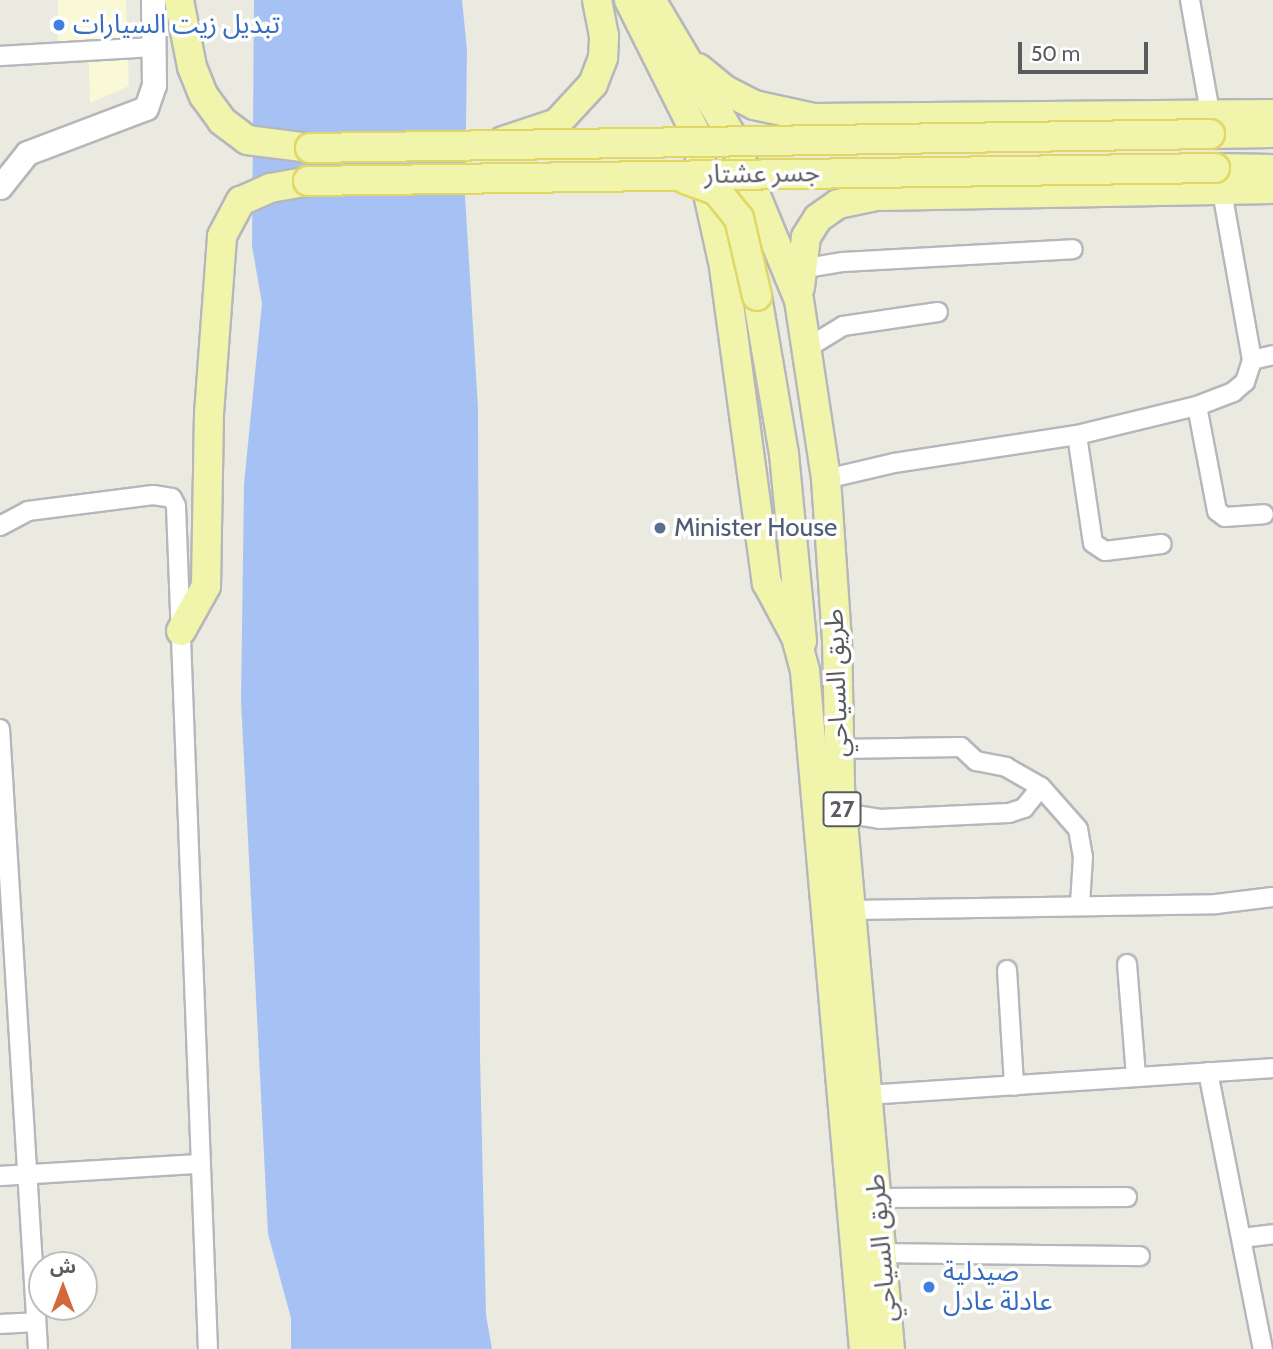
<!DOCTYPE html>
<html>
<head>
<meta charset="utf-8">
<style>
  body { margin:0 }
  #map { position:relative; width:1273px; height:1349px; overflow:hidden; background:#eaeae0; font-family:Cabin,"Noto Sans Arabic",sans-serif }
  div>[style] { position:absolute }
  .commercial>* { inset:0; background:#f9f8d7 }
  .water>* { inset:0; background:#a6c2f4 }
  .roads { filter:drop-shadow(2px 0 #b6b7bc) drop-shadow(-2px 0 #b6b7bc) drop-shadow(0 2px #b6b7bc) drop-shadow(0 -2px #b6b7bc) }
  .minor>* { height:18px; margin:-9px; padding:0 9px; transform-origin:9px; border-radius:9px; background:#fff }
  .tertiary>* { height:23px; margin:-11.5px; padding:0 11.5px; transform-origin:11.5px; border-radius:11.5px; background:#fff }
  .primary>* { height:28px; margin:-14px; padding:0 14px; transform-origin:14px; border-radius:14px; background:#f1f5ab }
  .bridges { filter:drop-shadow(2px 0 #e0d764) drop-shadow(-2px 0 #e0d764) drop-shadow(0 2px #e0d764) drop-shadow(0 -2px #e0d764) }
  .primary-bridge>* { height:28px; margin:-14px; padding:0 14px; transform-origin:14px; border-radius:14px; background:#f1f5ab }
  .dots>* { width:19px; height:19px; translate:-50% -50%; box-sizing:border-box; border:4px solid #fff; border-radius:50% }
  span { translate:-50% -50%; white-space:nowrap; text-align:center; line-height:1.15; -webkit-text-stroke:7px #fff; paint-order:stroke }
  .shield-label span { padding:2px 5px; background:#fff; border:2px solid; border-radius:5px; -webkit-text-stroke-width:0 }
  .shield-label { font-size:24px; color:#595b60; font-weight:700 }
  .shop-label { font-size:26px; color:#366cbe }
  .left { translate:0 -50%; text-align:left }
  .street-label { font-size:26px; color:#595b60 }
  .service-label { font-size:26px; color:#4e5e75 }
  .north { position:absolute; left:28px; top:1251px; width:70px; height:70px; box-sizing:border-box; background:#fff; border:2px solid #bdbdbf; border-radius:50%; rotate:0deg; font-size:19px; font-weight:700; line-height:28px; text-align:center; color:#595b60 }
  .north::after { content:''; display:block; margin:auto; width:24px; height:32px; background:#d4683d; clip-path:polygon(50% 0,100% 100%,50% 72%,0 100%) }
  .scale { position:absolute; left:1018px; top:42px; width:130px; height:32px; box-sizing:border-box; border:4px solid #595b60; border-top:0; padding-left:9px; font-size:21px; line-height:24px; white-space:nowrap; color:#595b60; -webkit-text-stroke:5px #fff; paint-order:stroke }
</style>
</head>
<body>
<div id="map">
  <div class="commercial">
    <div style="clip-path:polygon(58px 0,126px 0,129px 86px,90px 103px,88px 43px,58px 50px)"></div>
  </div>
  <div class="water">
    <div style="clip-path:polygon(254px 0,462px 0,467px 50px,465px 196px,478px 408px,480px 1057px,486px 1315px,492px 1349px,291px 1349px,291px 1318px,268px 1234px,241px 701px,244px 484px,262px 303px,252px 246px)"></div>
  </div>
  <div class="roads">
    <div class="minor">
      <div style="left:1190px;top:0;width:114px;rotate:79.9deg"></div>
      <div style="left:0;top:56px;width:153px;rotate:-3.4deg"></div>
      <div style="left:794px;top:270px;width:50px;rotate:-9.3deg"></div>
      <div style="left:843px;top:262px;width:230px;rotate:-3.2deg"></div>
      <div style="left:807px;top:348px;width:42px;rotate:-31.4deg"></div>
      <div style="left:843px;top:326px;width:96px;rotate:-8.4deg"></div>
      <div style="left:1252px;top:360px;width:22px;rotate:-13deg"></div>
      <div style="left:1197px;top:406px;width:107px;rotate:79.2deg"></div>
      <div style="left:1217px;top:511px;width:10px;rotate:37deg"></div>
      <div style="left:1225px;top:517px;width:39px;rotate:-4deg"></div>
      <div style="left:1077px;top:435px;width:109px;rotate:81.6deg"></div>
      <div style="left:1093px;top:543px;width:14px;rotate:34deg"></div>
      <div style="left:1105px;top:551px;width:57px;rotate:-7deg"></div>
      <div style="left:826px;top:479px;width:70px;rotate:-13.2deg"></div>
      <div style="left:894px;top:463px;width:185px;rotate:-8.7deg"></div>
      <div style="left:1077px;top:435px;width:123px;rotate:-13.6deg"></div>
      <div style="left:1197px;top:406px;width:39px;rotate:-21deg"></div>
      <div style="left:1233px;top:392px;width:16px;rotate:-40deg"></div>
      <div style="left:1245px;top:382px;width:23px;rotate:-72deg"></div>
      <div style="left:1252px;top:360px;width:171px;rotate:-100.1deg"></div>
      <div style="left:0;top:526px;width:32px;rotate:-28deg"></div>
      <div style="left:28px;top:511px;width:126px;rotate:-7.3deg"></div>
      <div style="left:153px;top:495px;width:19px;rotate:9deg"></div>
      <div style="left:172px;top:498px;width:9px;rotate:63deg"></div>
      <div style="left:176px;top:506px;width:844px;rotate:87.83deg"></div>
      <div style="left:0;top:729px;width:621px;rotate:86.49deg"></div>
      <div style="left:838px;top:749px;width:123px;rotate:-0.9deg"></div>
      <div style="left:961px;top:747px;width:21px;rotate:43deg"></div>
      <div style="left:976px;top:761px;width:31px;rotate:11deg"></div>
      <div style="left:1006px;top:767px;width:40px;rotate:29.7deg"></div>
      <div style="left:1041px;top:787px;width:56px;rotate:48.6deg"></div>
      <div style="left:1078px;top:829px;width:28px;rotate:80deg"></div>
      <div style="left:1083px;top:857px;width:47px;rotate:93.7deg"></div>
      <div style="left:843px;top:813px;width:36px;rotate:9deg"></div>
      <div style="left:879px;top:819px;width:130px;rotate:-2.6deg"></div>
      <div style="left:1009px;top:813px;width:16px;rotate:-18deg"></div>
      <div style="left:1024px;top:808px;width:27px;rotate:-51deg"></div>
      <div style="left:851px;top:910px;width:365px;rotate:-0.9deg"></div>
      <div style="left:1216px;top:904px;width:57px;rotate:-7deg"></div>
      <div style="left:1127px;top:964px;width:113px;rotate:85.4deg"></div>
      <div style="left:1007px;top:970px;width:116px;rotate:86.5deg"></div>
      <div style="left:1208px;top:1072px;width:282px;rotate:78.8deg"></div>
      <div style="left:868px;top:1095px;width:406px;rotate:-3.8deg"></div>
      <div style="left:0;top:1176px;width:198px;rotate:-3.5deg"></div>
      <div style="left:879px;top:1198px;width:248px;rotate:-0.2deg"></div>
      <div style="left:1242px;top:1238px;width:31px;rotate:-7deg"></div>
      <div style="left:884px;top:1253px;width:256px;rotate:0.7deg"></div>
      <div style="left:0;top:1324px;width:36px;rotate:-3deg"></div>
    </div>
    <div class="tertiary">
      <div style="left:0;top:187px;width:43px;rotate:-51.5deg"></div>
      <div style="left:27px;top:153px;width:127px;rotate:-20.7deg"></div>
      <div style="left:146px;top:108px;width:24px;rotate:-71deg"></div>
      <div style="left:154px;top:85px;width:85px;rotate:-90.7deg"></div>
    </div>
    <div class="primary">
      <div style="left:179px;top:0;width:68px;rotate:79deg"></div>
      <div style="left:192px;top:67px;width:31px;rotate:68deg"></div>
      <div style="left:204px;top:96px;width:31px;rotate:54deg"></div>
      <div style="left:222px;top:121px;width:31px;rotate:37deg"></div>
      <div style="left:247px;top:140px;width:64px;rotate:7.2deg"></div>
      <div style="left:629px;top:0;width:145px;rotate:63.4deg"></div>
      <div style="left:694px;top:130px;width:140px;rotate:77.6deg"></div>
      <div style="left:724px;top:267px;width:319px;rotate:82.3deg"></div>
      <div style="left:767px;top:583px;width:61px;rotate:61.8deg"></div>
      <div style="left:796px;top:637px;width:35px;rotate:75deg"></div>
      <div style="left:805px;top:671px;width:681px;rotate:85.03deg"></div>
      <div style="left:651px;top:0;width:157px;rotate:59.3deg"></div>
      <div style="left:731px;top:135px;width:178px;rotate:67.6deg"></div>
      <div style="left:799px;top:300px;width:181px;rotate:81.4deg"></div>
      <div style="left:826px;top:479px;width:160px;rotate:86.1deg"></div>
      <div style="left:837px;top:639px;width:149px;rotate:88.8deg"></div>
      <div style="left:840px;top:788px;width:563px;rotate:84.91deg"></div>
      <div style="left:698px;top:68px;width:35px;rotate:39deg"></div>
      <div style="left:725px;top:90px;width:33px;rotate:27deg"></div>
      <div style="left:754px;top:105px;width:61px;rotate:12.2deg"></div>
      <div style="left:814px;top:118px;width:459px;rotate:-0.5deg"></div>
      <div style="left:1210px;top:134px;width:63px;rotate:-0.9deg"></div>
      <div style="left:503px;top:141px;width:57px;rotate:-18.4deg"></div>
      <div style="left:557px;top:123px;width:53px;rotate:-47.3deg"></div>
      <div style="left:593px;top:84px;width:28px;rotate:-69deg"></div>
      <div style="left:603px;top:58px;width:22px;rotate:-87deg"></div>
      <div style="left:604px;top:36px;width:37px;rotate:-101deg"></div>
      <div style="left:1215px;top:168px;width:58px;rotate:1deg"></div>
      <div style="left:800px;top:287px;width:50px;rotate:-83.2deg"></div>
      <div style="left:806px;top:237px;width:22px;rotate:-58deg"></div>
      <div style="left:818px;top:218px;width:24px;rotate:-35deg"></div>
      <div style="left:838px;top:204px;width:40px;rotate:-12deg"></div>
      <div style="left:877px;top:196px;width:396px;rotate:-1deg"></div>
      <div style="left:757px;top:296px;width:160px;rotate:80.3deg"></div>
      <div style="left:784px;top:454px;width:188px;rotate:84.5deg"></div>
      <div style="left:181px;top:631px;width:51px;rotate:-60.9deg"></div>
      <div style="left:206px;top:586px;width:172px;rotate:-89deg"></div>
      <div style="left:209px;top:414px;width:178px;rotate:-85.8deg"></div>
      <div style="left:222px;top:236px;width:40px;rotate:-62deg"></div>
      <div style="left:241px;top:201px;width:32px;rotate:-24deg"></div>
      <div style="left:270px;top:188px;width:39px;rotate:-10deg"></div>
    </div>
  </div>
  <div class="bridges">
    <div class="primary-bridge">
      <div style="left:310px;top:148px;width:900px;rotate:-0.89deg"></div>
      <div style="left:685px;top:179px;width:33px;rotate:20deg"></div>
      <div style="left:716px;top:190px;width:36px;rotate:51deg"></div>
      <div style="left:739px;top:218px;width:80px;rotate:77deg"></div>
      <div style="left:308px;top:181px;width:907px;rotate:-0.82deg"></div>
    </div>
  </div>
  <div class="dots">
    <div style="left:59px;top:25px;background:#3f7fe0"></div>
    <div style="left:660px;top:528px;background:#5c6f8a"></div>
    <div style="left:929px;top:1287px;background:#3f7fe0"></div>
  </div>
  <div class="shield-label">
    <span style="left:842px;top:809px">27</span>
  </div>
  <div class="shop-label">
    <span class="left" style="left:73px;top:25px">تبديل زيت السيارات</span>
    <span class="left" style="left:943px;top:1287px">صيدلية<br>عادلة عادل</span>
  </div>
  <div class="street-label">
    <span style="left:762px;top:174px;rotate:-1deg">جسر عشتار</span>
    <span style="left:837px;top:683px;rotate:-92deg">طريق السياحي</span>
    <span style="left:882px;top:1248px;rotate:-95deg">طريق السياحي</span>
  </div>
  <div class="service-label">
    <span class="left" style="left:674px;top:528px">Minister House</span>
  </div>
  <div class="north">ش</div>
  <div class="scale">50 m</div>
</div>
</body>
</html>
